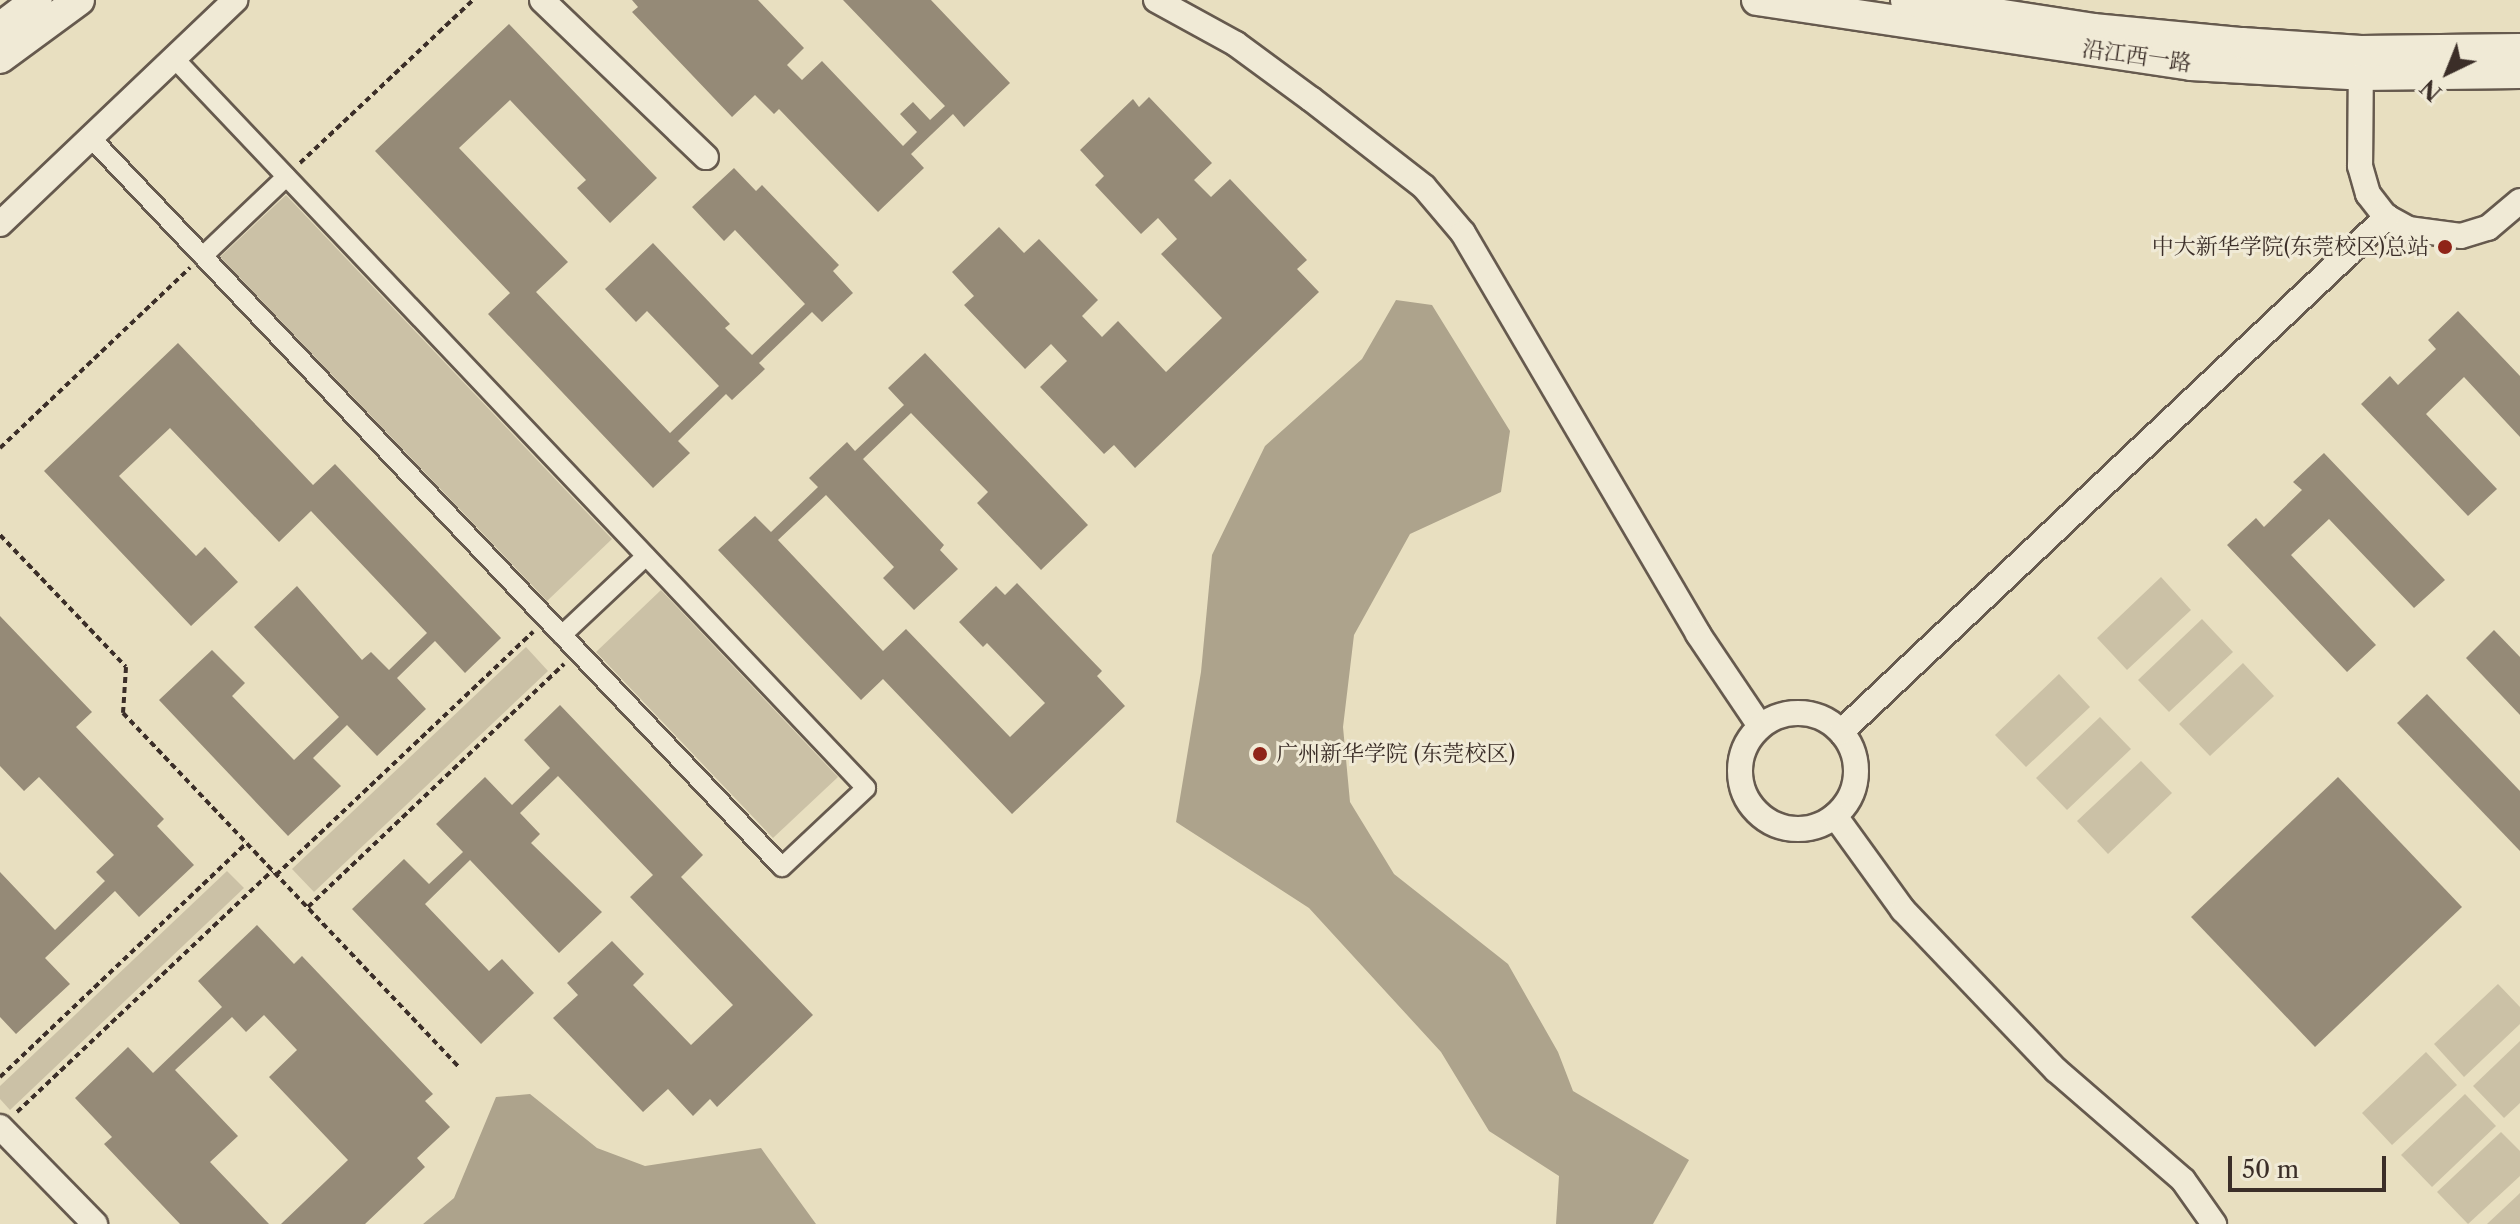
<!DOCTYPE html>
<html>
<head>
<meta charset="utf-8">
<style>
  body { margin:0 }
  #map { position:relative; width:2520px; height:1224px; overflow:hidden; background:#e8dfc0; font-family:"Libre Caslon Text","Noto Serif SC",serif }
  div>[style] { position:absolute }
  .green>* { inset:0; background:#cbc1a6 }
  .water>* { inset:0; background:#ada38c }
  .building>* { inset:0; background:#958a77 }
  .path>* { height:4px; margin-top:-2px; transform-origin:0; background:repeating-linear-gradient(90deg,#3b2e28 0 6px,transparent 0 10px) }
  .roads { filter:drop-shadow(2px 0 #665a4e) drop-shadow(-2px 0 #665a4e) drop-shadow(0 2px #665a4e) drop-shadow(0 -2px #665a4e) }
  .pedestrian>* { height:18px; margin:-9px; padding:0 9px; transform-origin:9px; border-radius:9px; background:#f0ead6 }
  .minor>* { height:24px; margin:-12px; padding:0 12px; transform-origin:12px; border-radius:12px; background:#f0ead6 }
  .minor>.ring { margin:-12px; padding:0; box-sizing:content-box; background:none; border:24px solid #f0ead6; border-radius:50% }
  .tertiary>* { height:30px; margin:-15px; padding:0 15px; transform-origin:15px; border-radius:15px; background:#f0ead6 }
  .dots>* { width:22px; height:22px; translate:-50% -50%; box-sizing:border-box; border:4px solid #f0ead6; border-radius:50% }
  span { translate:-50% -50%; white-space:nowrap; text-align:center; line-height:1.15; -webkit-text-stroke:6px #f0ead6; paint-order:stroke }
  .street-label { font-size:22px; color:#3b2e28 }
  .poi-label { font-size:22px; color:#3b2e28 }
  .right { translate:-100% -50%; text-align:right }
  .left { translate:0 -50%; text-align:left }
  .north { position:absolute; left:2408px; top:32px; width:80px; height:80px; -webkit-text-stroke:6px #f0ead6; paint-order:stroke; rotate:223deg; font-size:22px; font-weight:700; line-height:32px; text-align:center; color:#3b2e28 }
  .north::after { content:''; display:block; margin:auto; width:28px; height:36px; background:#3b2e28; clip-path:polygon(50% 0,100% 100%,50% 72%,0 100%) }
  .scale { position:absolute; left:2228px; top:1156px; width:158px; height:36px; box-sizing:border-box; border:4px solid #3b2e28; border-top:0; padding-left:10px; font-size:24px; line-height:28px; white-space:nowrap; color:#3b2e28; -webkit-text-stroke:6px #f0ead6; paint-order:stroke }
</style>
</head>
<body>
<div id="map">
  <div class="green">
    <div style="clip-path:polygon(286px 195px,612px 539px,547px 601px,220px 257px)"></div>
    <div style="clip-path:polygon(2161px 577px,2191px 610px,2127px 670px,2097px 638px)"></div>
    <div style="clip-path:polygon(661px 590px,838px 777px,773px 838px,596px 652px)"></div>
    <div style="clip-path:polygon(2202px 619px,2233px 652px,2169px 712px,2138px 680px)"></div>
    <div style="clip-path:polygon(526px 647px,548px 671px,314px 892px,292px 869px)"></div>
    <div style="clip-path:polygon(2243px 663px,2274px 696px,2210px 756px,2179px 724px)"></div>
    <div style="clip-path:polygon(2059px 674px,2090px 707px,2026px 767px,1995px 735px)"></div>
    <div style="clip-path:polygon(2100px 717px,2131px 749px,2067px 810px,2036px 778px)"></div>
    <div style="clip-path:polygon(2141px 761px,2172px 793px,2108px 854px,2077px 821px)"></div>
    <div style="clip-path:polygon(227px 871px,244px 888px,10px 1110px,0 1099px,0 1086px)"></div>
    <div style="clip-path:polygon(2498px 984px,2520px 1007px,2520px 1024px,2464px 1077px,2434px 1044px)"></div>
    <div style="clip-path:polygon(2520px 1041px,2520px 1103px,2504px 1118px,2473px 1086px)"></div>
    <div style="clip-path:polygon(2426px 1052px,2457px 1085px,2392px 1145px,2362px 1113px)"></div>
    <div style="clip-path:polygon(2465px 1094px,2496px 1126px,2432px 1187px,2401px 1155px)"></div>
    <div style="clip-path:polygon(2501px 1132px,2520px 1151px,2520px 1176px,2468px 1224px,2437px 1192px)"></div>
    <div style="clip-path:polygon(2520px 1193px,2520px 1224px,2487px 1224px)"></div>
  </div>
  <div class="water">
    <div style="clip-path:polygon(1396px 300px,1432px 305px,1510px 431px,1501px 492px,1410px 534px,1354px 635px,1343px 727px,1350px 802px,1394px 874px,1508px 964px,1558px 1052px,1573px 1091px,1689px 1160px,1653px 1224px,1556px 1224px,1559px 1176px,1489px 1131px,1441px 1052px,1309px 908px,1176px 822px,1201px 672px,1212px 555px,1265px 446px,1362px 359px)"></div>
    <div style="clip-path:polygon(530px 1094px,597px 1148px,645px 1166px,761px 1148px,816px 1224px,423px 1224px,454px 1198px,496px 1097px)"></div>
  </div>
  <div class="building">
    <div style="clip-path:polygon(632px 0,758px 0,804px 48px,787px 65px,802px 80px,822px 61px,903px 146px,917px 132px,900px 114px,913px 102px,930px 120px,945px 106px,843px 0,931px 0,1010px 83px,964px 127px,953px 114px,911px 154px,924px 168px,878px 212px,779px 109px,774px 114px,755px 95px,732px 117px,632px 12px,638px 7px)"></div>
    <div style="clip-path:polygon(509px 24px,657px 178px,610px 223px,577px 188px,586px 180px,510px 100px,459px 148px,568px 262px,536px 292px,670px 433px,719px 386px,647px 311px,636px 322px,605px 289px,653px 243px,730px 324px,725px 328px,752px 355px,805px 304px,735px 230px,724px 241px,692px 207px,734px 168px,756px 191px,762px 185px,839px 265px,833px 271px,853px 293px,822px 322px,812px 312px,759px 363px,765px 369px,732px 400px,726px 394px,678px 441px,690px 453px,653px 488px,488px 314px,510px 293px,375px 151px)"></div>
    <div style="clip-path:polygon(1149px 97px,1212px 163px,1194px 180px,1211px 197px,1230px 179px,1307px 260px,1297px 269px,1319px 292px,1135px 468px,1114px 445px,1104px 454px,1040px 387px,1067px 361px,1051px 344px,1025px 369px,964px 305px,974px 296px,952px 272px,999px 227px,1024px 253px,1039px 239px,1098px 300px,1082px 316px,1102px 337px,1118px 321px,1166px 372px,1222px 318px,1161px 254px,1177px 239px,1158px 218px,1141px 234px,1095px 185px,1104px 176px,1080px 150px,1133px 99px,1139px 107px)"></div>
    <div style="clip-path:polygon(2458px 311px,2520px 376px,2520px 437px,2464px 377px,2426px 414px,2497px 489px,2468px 516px,2361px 404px,2390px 376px,2398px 385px,2436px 349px,2428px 340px)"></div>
    <div style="clip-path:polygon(178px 343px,313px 485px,335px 464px,501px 638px,465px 673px,435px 641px,397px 678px,426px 709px,377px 756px,347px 725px,313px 758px,341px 786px,288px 836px,159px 700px,212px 650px,245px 683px,232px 696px,294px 760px,339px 717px,254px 627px,297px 586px,362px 660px,371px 652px,389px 670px,427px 633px,311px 511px,279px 542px,170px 428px,119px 476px,196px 556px,205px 547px,238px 582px,191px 626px,44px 471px)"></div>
    <div style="clip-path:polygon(925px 353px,1088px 525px,1041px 570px,977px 503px,988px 492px,911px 413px,863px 459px,944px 545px,940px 550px,958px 569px,914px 610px,883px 578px,894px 567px,826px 495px,778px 540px,883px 651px,906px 629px,1010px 737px,1045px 703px,987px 643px,983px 647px,959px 622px,996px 586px,1005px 595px,1017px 583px,1102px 671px,1097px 676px,1125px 706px,1012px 814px,883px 679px,861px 700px,718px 550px,755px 516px,771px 532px,818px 487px,809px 478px,847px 442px,855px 451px,904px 405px,888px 388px)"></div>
    <div style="clip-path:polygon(2324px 453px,2445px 580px,2414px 608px,2329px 519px,2291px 555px,2376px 645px,2347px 672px,2227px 545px,2256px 518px,2264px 527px,2302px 490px,2293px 482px)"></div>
    <div style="clip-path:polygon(0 616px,92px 712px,76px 727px,164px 819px,157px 826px,194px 865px,139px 917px,115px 891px,45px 958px,70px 984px,16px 1034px,0 1017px,0 872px,55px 930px,105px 881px,96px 872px,114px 855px,39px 777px,24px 791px,0 766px)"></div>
    <div style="clip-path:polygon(2494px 630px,2520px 657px,2520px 715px,2466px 658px)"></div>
    <div style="clip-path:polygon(2427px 694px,2520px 791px,2520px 851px,2397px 723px)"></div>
    <div style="clip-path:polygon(560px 705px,703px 855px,681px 877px,813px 1015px,717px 1107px,710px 1099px,693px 1116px,668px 1089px,643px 1112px,553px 1018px,578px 995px,567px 983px,612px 941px,644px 974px,633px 985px,691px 1045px,733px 1005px,630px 897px,653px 875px,558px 776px,520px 813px,540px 834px,531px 843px,602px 912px,559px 953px,470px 860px,425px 904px,489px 971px,502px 959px,534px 993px,481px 1044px,352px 909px,404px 859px,429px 884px,463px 852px,436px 824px,485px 777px,512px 805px,550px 768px,524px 740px)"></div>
    <div style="clip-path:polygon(2338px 777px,2462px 907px,2315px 1047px,2191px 917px)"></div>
    <div style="clip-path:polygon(257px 925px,294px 964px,302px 956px,433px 1094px,425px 1101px,450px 1127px,417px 1158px,425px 1167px,365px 1224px,281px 1224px,348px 1160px,269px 1077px,297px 1050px,264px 1015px,246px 1032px,232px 1017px,175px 1070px,238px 1136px,210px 1162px,269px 1224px,180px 1224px,104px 1144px,112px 1137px,75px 1098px,128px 1047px,153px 1073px,222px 1007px,198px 981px)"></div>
  </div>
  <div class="path">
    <div style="left:300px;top:163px;width:238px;rotate:-43.3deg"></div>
    <div style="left:0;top:448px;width:262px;rotate:-43.5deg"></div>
    <div style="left:0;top:535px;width:182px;rotate:46.3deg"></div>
    <div style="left:126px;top:667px;width:46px;rotate:93.7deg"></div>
    <div style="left:123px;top:713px;width:487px;rotate:46.5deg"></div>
    <div style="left:276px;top:875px;width:354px;rotate:-43.4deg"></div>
    <div style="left:308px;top:907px;width:353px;rotate:-43.5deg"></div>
    <div style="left:0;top:1077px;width:340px;rotate:-43.5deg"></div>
    <div style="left:17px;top:1112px;width:351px;rotate:-43.4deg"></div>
  </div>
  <div class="roads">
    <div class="pedestrian">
      <div style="left:90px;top:137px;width:1006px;rotate:46.53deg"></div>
      <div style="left:782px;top:867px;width:115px;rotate:-43.2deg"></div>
      <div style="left:866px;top:788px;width:1007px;rotate:-133.47deg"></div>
      <div style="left:203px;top:256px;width:115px;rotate:-43.6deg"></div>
      <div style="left:562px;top:635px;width:115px;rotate:-43.2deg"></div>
    </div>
    <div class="minor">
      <div style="left:542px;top:0;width:227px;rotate:43.8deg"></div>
      <div style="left:1156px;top:0;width:91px;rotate:28.8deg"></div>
      <div style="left:1236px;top:44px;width:93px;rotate:36.3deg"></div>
      <div style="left:1311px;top:99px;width:143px;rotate:37.9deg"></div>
      <div style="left:1424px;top:187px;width:60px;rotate:49.7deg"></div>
      <div style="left:1463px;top:233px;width:465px;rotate:59.6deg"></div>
      <div style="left:1698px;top:634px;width:111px;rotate:56deg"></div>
      <div style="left:2361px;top:58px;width:108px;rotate:90.5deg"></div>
      <div style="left:2360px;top:166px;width:29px;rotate:74deg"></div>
      <div style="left:2368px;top:194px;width:28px;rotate:52deg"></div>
      <div style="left:2385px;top:216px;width:26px;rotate:29deg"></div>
      <div style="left:2408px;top:229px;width:53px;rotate:7.5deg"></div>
      <div style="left:2461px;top:236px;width:28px;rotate:-17deg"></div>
      <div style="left:2488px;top:228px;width:42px;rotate:-40.2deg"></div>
      <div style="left:0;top:224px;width:325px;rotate:-43.6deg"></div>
      <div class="ring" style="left:1740px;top:713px;width:92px;height:92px"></div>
      <div style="left:1841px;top:732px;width:751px;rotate:-43.33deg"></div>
      <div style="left:1835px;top:816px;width:116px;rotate:54.1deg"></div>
      <div style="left:1903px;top:910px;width:221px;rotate:46.3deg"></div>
      <div style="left:2056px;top:1070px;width:168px;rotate:40.9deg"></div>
      <div style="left:2183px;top:1180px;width:54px;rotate:54.8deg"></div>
      <div style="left:0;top:1127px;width:136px;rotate:45.6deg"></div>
    </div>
    <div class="tertiary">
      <div style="left:1757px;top:0;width:439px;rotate:8.5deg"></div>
      <div style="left:2191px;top:65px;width:171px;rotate:3.3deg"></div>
      <div style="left:2362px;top:75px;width:158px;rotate:-0.7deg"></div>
      <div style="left:1906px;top:0;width:189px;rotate:8.8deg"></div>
      <div style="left:2093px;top:29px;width:150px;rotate:5.4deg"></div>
      <div style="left:2242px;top:43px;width:119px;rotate:3.8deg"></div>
      <div style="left:2361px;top:51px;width:159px;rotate:-0.7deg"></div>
      <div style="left:0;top:28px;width:46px;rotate:-37.1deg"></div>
      <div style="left:0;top:58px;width:98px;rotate:-36.3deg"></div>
    </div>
  </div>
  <div class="dots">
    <div style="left:2445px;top:247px;background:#8f2418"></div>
    <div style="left:1260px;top:754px;background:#8f2418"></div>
  </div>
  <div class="street-label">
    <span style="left:2137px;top:56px;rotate:8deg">沿江西一路</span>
  </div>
  <div class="poi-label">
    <span class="right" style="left:2429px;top:247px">中大新华学院(东莞校区)总站</span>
    <span class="left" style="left:1276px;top:754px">广州新华学院 (东莞校区)</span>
  </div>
  <div class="north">N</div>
  <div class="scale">50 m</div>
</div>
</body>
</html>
